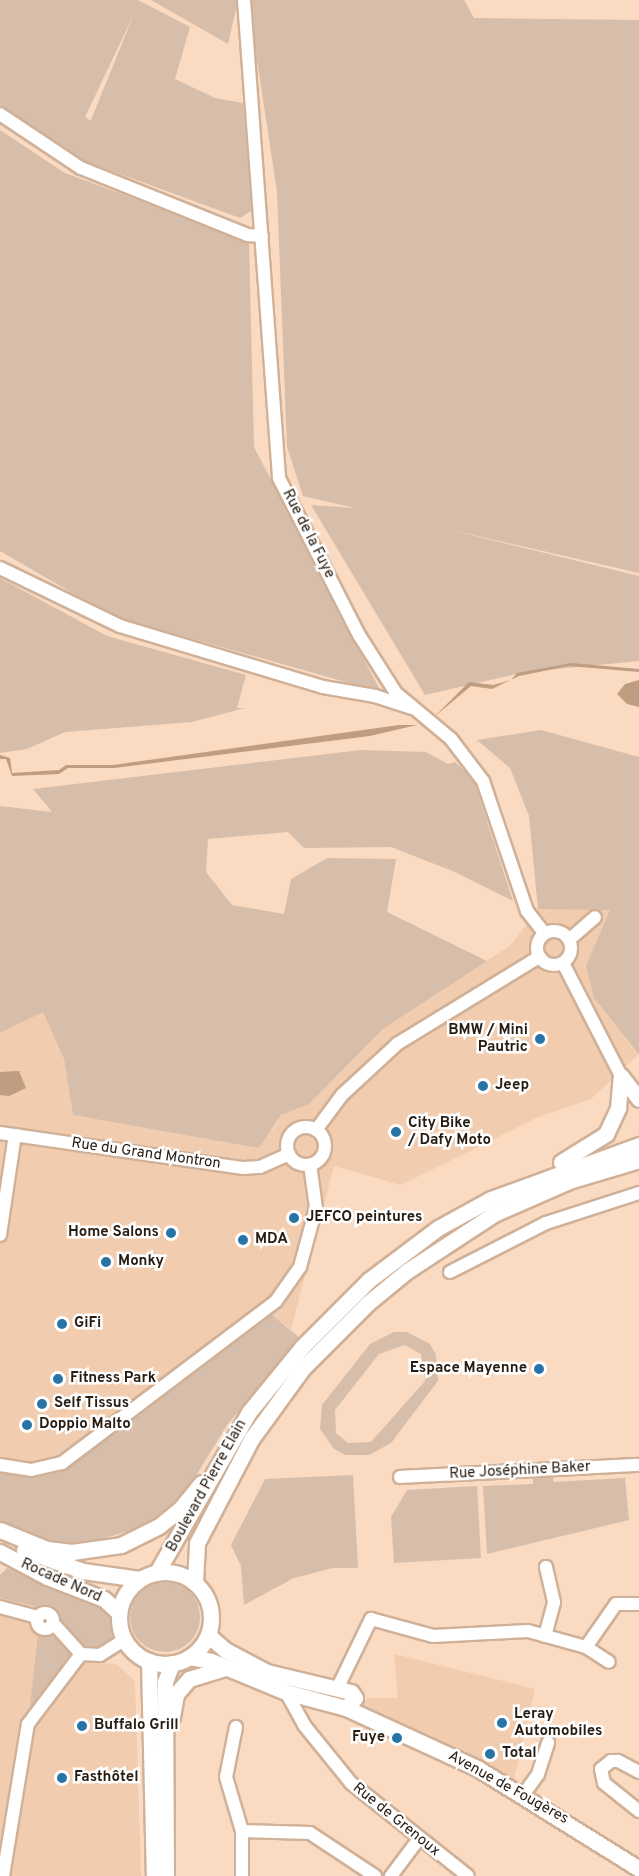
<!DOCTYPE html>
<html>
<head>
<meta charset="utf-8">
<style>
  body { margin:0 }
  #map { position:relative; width:639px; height:1876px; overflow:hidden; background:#fadac0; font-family:Overpass,sans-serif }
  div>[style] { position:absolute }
  .built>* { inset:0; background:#f2ccae }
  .green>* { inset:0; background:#d7beaa }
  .round { border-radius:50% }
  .water>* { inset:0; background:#bf9d81 }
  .roads { filter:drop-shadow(2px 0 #d0b198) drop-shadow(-2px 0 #d0b198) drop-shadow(0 2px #d0b198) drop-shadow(0 -2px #d0b198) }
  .minor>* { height:12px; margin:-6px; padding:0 6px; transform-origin:6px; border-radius:6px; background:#fff }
  .minor>.ring { margin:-6px; padding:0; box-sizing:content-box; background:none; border:12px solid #fff; border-radius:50% }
  .major>* { height:15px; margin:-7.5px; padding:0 7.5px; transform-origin:7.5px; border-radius:7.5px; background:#fff }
  .major>.ring { margin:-7.5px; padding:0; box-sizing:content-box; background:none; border:15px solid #fff; border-radius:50% }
  .dots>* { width:16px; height:16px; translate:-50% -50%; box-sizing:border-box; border:3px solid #fff; border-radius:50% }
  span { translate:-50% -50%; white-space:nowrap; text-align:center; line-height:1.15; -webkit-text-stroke:5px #fff; paint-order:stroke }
  .street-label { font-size:15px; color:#271c12 }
  .poi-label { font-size:15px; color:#271c12; font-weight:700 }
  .right { translate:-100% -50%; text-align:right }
  .left { translate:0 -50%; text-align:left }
</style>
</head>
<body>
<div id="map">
  <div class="built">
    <div style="clip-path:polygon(538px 909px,610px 909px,594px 998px,638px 1055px,591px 1099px,536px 1118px,401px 1185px,334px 1166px,291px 1329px,270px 1313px,65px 1466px,0 1468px,0 1033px,43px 1011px,64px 1059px,73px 1115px,273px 1130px,281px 1115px,309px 1104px,383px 1029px,511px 945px)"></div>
    <div style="clip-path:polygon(0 1598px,42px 1607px,29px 1715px,81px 1662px,116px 1664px,135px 1681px,141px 1876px,0 1876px)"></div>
    <div style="clip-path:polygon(394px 1654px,535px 1689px,510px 1796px,461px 1768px,348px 1718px,368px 1698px,398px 1698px)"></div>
  </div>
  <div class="green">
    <div style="clip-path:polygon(evenodd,0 0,138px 0,190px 27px,175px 79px,215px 98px,243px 103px,252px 210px,240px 218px,79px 159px,0 105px,0 0,134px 14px,91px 120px,91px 121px,85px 117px,134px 14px)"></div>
    <div style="clip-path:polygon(151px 0,238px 0,228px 44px)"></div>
    <div style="clip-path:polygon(248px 0,464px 0,474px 18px,639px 20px,639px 573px,442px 528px,639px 576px,639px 661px,525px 672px,425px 695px,311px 505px,355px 508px,303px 496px,287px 447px,277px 192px)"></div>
    <div style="clip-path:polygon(0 130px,65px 173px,249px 241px,254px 447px,381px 692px,112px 616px,0 551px)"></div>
    <div style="clip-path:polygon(0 578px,107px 636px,246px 675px,237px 708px,245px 708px,192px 722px,65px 732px,27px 749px,0 753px)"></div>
    <div style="clip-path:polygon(541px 730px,639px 757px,639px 1055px,594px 998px,586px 966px,610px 910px,538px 909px,529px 816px,510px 768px,477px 740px)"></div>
    <div style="clip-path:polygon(361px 750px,426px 752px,448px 764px,455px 762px,473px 778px,513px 901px,455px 872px,391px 847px,304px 848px,288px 832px,208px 839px,206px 872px,232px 905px,284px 914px,291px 879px,327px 858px,396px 859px,387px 912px,487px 961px,383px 1029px,309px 1104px,281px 1115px,259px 1148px,73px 1115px,64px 1059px,43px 1012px,0 1033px,0 806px,52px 812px,33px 789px)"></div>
    <div style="clip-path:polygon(270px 1313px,300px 1338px,227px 1425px,194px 1479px,174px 1503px,144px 1526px,96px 1541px,61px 1544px,33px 1536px,0 1521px,0 1468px,46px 1473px)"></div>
    <div style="clip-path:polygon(evenodd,394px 1332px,407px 1332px,430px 1344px,436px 1355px,438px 1381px,391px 1443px,369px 1455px,345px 1455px,334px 1449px,320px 1429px,322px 1405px,370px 1344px,394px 1332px,405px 1345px,421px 1354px,425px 1381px,371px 1442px,348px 1443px,336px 1433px,335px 1410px,379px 1354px,405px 1345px)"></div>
    <div style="clip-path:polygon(533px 1474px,553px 1474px,553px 1482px,625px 1478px,629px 1520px,487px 1554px,483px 1486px,533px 1484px)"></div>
    <div style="clip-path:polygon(353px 1475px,358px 1568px,333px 1568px,294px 1578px,244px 1605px,241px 1566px,231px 1545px,265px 1479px)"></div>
    <div style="clip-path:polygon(477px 1486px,481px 1558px,394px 1563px,391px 1517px,407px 1490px)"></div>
    <div style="clip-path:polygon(7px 1568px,100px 1605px,111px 1621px,112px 1643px,96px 1651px,80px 1649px,51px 1610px,0 1598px,0 1575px)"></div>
    <div class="round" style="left:130px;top:1582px;width:70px;height:70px"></div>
    <div style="clip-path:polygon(55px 1630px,63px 1645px,75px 1655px,34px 1709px,30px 1705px,38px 1634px,45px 1636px)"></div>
  </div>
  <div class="water">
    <div style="clip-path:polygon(572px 663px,639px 669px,639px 672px,569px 666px,519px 676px,492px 689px,471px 686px,434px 717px,469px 682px,493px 685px,511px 680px,517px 673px)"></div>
    <div style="clip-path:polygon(639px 680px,639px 707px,627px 704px,617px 694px,625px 684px)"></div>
    <div style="clip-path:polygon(399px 725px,417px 725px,370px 736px,114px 768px,68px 768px,59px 774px,12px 776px,6px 759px,0 759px,0 755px,10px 758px,12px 773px,59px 770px,66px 765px,113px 765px)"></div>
    <div style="clip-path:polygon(19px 1071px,26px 1088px,9px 1096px,0 1095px,0 1072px)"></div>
  </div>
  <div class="roads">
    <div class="minor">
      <div style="left:244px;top:0;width:479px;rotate:85.8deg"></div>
      <div style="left:279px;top:478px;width:176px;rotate:63deg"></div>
      <div style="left:359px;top:635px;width:69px;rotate:57.5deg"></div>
      <div style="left:396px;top:693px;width:72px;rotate:39.9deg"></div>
      <div style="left:451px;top:739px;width:53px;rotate:52.7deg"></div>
      <div style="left:483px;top:781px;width:137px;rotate:71.3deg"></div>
      <div style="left:527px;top:911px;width:28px;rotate:52deg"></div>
      <div style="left:0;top:114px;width:97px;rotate:33.7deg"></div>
      <div style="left:81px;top:168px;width:180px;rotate:21.9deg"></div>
      <div style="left:248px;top:235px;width:14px;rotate:4deg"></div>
      <div style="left:0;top:568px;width:133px;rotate:25.8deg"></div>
      <div style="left:120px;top:626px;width:212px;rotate:16.7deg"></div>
      <div style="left:323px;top:687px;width:53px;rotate:9.8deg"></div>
      <div style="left:375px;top:696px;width:38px;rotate:18deg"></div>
      <div class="ring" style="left:537px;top:931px;width:22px;height:22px"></div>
      <div style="left:570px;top:939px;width:33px;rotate:-41deg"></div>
      <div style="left:563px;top:963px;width:127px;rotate:62.8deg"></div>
      <div class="ring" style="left:287px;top:1127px;width:26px;height:26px"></div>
      <div style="left:316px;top:1130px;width:44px;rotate:-53.4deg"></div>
      <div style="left:342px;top:1095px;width:75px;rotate:-42.8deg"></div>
      <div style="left:397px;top:1044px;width:167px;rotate:-31.5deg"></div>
      <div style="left:0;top:1133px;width:246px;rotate:8.2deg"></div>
      <div style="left:244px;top:1168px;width:16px;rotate:-4deg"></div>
      <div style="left:260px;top:1167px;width:32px;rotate:-24deg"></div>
      <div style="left:0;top:1235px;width:101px;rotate:-81.5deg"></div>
      <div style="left:450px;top:1272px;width:108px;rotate:-27deg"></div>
      <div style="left:546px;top:1223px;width:98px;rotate:-17.9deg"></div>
      <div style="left:0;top:1465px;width:31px;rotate:9deg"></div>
      <div style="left:31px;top:1470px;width:32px;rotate:-13deg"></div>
      <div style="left:62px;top:1463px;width:268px;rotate:-37.1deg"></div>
      <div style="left:276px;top:1301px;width:42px;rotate:-54.8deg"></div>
      <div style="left:300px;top:1267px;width:61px;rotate:-74.8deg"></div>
      <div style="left:316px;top:1208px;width:44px;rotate:-97.8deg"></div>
      <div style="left:400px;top:1477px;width:239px;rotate:-2.9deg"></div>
      <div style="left:0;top:1607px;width:39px;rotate:15deg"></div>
      <div class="ring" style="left:37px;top:1613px;width:4px;height:4px"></div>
      <div style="left:53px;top:1623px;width:42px;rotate:47.9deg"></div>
      <div style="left:81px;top:1654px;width:19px;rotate:3deg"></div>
      <div style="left:100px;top:1655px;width:28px;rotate:-32deg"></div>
      <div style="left:545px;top:1636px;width:35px;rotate:-75deg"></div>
      <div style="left:554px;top:1602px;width:36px;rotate:-103deg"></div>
      <div style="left:586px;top:1647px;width:27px;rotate:33deg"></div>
      <div style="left:337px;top:1689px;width:78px;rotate:-64.1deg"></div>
      <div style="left:371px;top:1619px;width:64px;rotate:15.3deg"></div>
      <div style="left:433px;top:1636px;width:95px;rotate:-3deg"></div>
      <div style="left:528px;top:1631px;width:60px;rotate:15.4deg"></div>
      <div style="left:586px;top:1647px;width:52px;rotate:-55.1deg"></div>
      <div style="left:616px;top:1604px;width:23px"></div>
      <div style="left:286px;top:1692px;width:38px;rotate:61deg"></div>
      <div style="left:304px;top:1725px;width:75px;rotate:51deg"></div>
      <div style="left:351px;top:1783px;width:149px;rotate:38.5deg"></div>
      <div style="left:236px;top:1727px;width:51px;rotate:101.3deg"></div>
      <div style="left:226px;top:1777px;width:56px;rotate:73.5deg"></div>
      <div style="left:639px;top:1772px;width:24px;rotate:-152deg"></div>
      <div style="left:618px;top:1761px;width:7px;rotate:180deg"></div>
      <div style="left:611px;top:1761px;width:13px;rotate:141deg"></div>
      <div style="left:601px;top:1769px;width:14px;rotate:78deg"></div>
      <div style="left:604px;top:1783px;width:45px;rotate:38.7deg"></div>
      <div style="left:523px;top:1795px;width:26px;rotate:-54deg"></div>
      <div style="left:538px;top:1774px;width:33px;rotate:-72deg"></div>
      <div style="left:3px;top:1876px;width:154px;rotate:-80.7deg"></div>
      <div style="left:28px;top:1724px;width:88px;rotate:-52.9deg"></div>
      <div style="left:242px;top:1876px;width:45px;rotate:-90deg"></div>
      <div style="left:242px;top:1831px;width:68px;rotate:1.7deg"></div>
      <div style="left:310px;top:1833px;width:78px;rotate:33.5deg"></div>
      <div style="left:391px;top:1876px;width:45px;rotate:-53.1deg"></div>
    </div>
    <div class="major">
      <div style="left:621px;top:1076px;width:29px;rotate:52deg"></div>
      <div style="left:561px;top:1162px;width:53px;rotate:-31.9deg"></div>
      <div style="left:606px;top:1134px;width:29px;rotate:-65deg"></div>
      <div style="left:618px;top:1108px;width:32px;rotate:-85deg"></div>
      <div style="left:0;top:1530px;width:51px;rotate:22deg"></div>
      <div style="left:47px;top:1549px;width:25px;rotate:7deg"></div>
      <div style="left:72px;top:1552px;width:49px;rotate:-8.1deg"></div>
      <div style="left:121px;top:1545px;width:42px;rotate:-26.6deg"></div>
      <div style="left:159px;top:1526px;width:28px;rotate:-39deg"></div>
      <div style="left:181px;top:1508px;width:32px;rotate:-51deg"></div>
      <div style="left:24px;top:1550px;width:63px;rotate:19.6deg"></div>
      <div style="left:83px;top:1571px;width:57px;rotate:8.1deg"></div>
      <div style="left:0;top:1552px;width:53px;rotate:28deg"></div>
      <div style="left:47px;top:1577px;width:61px;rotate:21.1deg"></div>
      <div style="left:104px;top:1599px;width:21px;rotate:43deg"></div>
      <div class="ring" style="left:119px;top:1572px;width:77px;height:77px"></div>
      <div style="left:157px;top:1572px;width:185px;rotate:-60.1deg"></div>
      <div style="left:249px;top:1412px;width:84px;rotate:-50.8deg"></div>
      <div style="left:302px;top:1347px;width:95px;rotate:-45deg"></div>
      <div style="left:369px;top:1280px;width:86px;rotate:-37deg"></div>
      <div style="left:438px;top:1228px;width:60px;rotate:-28.7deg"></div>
      <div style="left:491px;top:1199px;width:158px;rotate:-20deg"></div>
      <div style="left:195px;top:1582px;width:39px;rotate:-87deg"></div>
      <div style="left:197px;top:1543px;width:119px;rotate:-62.4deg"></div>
      <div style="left:252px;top:1438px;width:87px;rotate:-53.9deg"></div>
      <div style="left:303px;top:1368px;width:92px;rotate:-45deg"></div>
      <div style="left:368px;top:1303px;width:50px;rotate:-39.4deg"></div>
      <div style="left:407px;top:1271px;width:104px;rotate:-33.2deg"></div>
      <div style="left:494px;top:1214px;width:85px;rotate:-23.6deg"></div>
      <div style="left:572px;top:1180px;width:70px;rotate:-16.6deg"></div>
      <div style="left:208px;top:1635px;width:23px;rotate:41deg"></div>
      <div style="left:225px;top:1650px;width:47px;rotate:27.6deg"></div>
      <div style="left:267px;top:1672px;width:86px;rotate:13.4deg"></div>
      <div style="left:351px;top:1692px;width:7px;rotate:56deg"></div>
      <div style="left:355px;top:1698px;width:13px;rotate:132deg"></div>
      <div style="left:189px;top:1657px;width:22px;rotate:10deg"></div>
      <div style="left:211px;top:1661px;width:81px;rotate:22.5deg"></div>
      <div style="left:286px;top:1692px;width:62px;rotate:14.9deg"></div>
      <div style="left:346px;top:1708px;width:144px;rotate:24.6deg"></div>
      <div style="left:477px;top:1768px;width:191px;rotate:31.9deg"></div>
      <div style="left:149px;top:1661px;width:215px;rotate:88.7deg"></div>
      <div style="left:172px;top:1717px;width:23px;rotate:-80deg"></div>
      <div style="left:176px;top:1694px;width:20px;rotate:-49deg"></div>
      <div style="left:189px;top:1679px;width:39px;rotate:-17deg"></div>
      <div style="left:166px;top:1876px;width:194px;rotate:-90.3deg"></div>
      <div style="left:165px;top:1682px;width:20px;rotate:-70deg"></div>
    </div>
  </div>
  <div class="dots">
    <div style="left:540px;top:1039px;background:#2974a7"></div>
    <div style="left:483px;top:1086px;background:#2974a7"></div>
    <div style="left:396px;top:1132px;background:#2974a7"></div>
    <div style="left:294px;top:1218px;background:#2974a7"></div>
    <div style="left:171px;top:1233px;background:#2974a7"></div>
    <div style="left:243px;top:1240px;background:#2974a7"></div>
    <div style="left:106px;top:1262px;background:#2974a7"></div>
    <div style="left:62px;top:1324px;background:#2974a7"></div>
    <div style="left:539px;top:1369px;background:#2974a7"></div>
    <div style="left:58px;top:1379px;background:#2974a7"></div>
    <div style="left:42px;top:1404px;background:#2974a7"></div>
    <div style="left:27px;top:1425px;background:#2974a7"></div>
    <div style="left:502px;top:1723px;background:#2974a7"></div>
    <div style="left:82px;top:1726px;background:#2974a7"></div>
    <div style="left:397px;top:1738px;background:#2974a7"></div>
    <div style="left:490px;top:1754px;background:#2974a7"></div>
    <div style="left:62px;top:1778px;background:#2974a7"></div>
  </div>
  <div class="street-label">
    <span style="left:308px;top:534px;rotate:63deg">Rue de la Fuye</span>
    <span style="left:146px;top:1154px;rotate:8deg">Rue du Grand Montron</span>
    <span style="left:520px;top:1471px;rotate:-3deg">Rue Joséphine Baker</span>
    <span style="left:207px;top:1486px;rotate:-61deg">Boulevard Pierre Elain</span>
    <span style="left:61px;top:1581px;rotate:24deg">Rocade Nord</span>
    <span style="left:508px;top:1788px;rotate:29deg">Avenue de Fougères</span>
    <span style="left:396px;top:1820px;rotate:39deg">Rue de Grenoux</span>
  </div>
  <div class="poi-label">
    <span class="right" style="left:528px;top:1039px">BMW / Mini<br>Pautric</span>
    <span class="left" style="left:495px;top:1086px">Jeep</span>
    <span class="left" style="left:408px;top:1132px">City Bike<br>/ Dafy Moto</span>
    <span class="left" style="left:306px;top:1218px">JEFCO peintures</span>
    <span class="right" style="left:159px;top:1233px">Home Salons</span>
    <span class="left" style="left:255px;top:1240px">MDA</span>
    <span class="left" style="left:118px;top:1262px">Monky</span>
    <span class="left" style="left:74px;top:1324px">GiFi</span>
    <span class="right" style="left:527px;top:1369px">Espace Mayenne</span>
    <span class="left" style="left:70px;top:1379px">Fitness Park</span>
    <span class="left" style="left:54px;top:1404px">Self Tissus</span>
    <span class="left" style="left:39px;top:1425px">Doppio Malto</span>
    <span class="left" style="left:514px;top:1723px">Leray<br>Automobiles</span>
    <span class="left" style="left:94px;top:1726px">Buffalo Grill</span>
    <span class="right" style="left:385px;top:1738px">Fuye</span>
    <span class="left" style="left:502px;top:1754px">Total</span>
    <span class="left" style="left:74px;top:1778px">Fasthôtel</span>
  </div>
</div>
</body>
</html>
